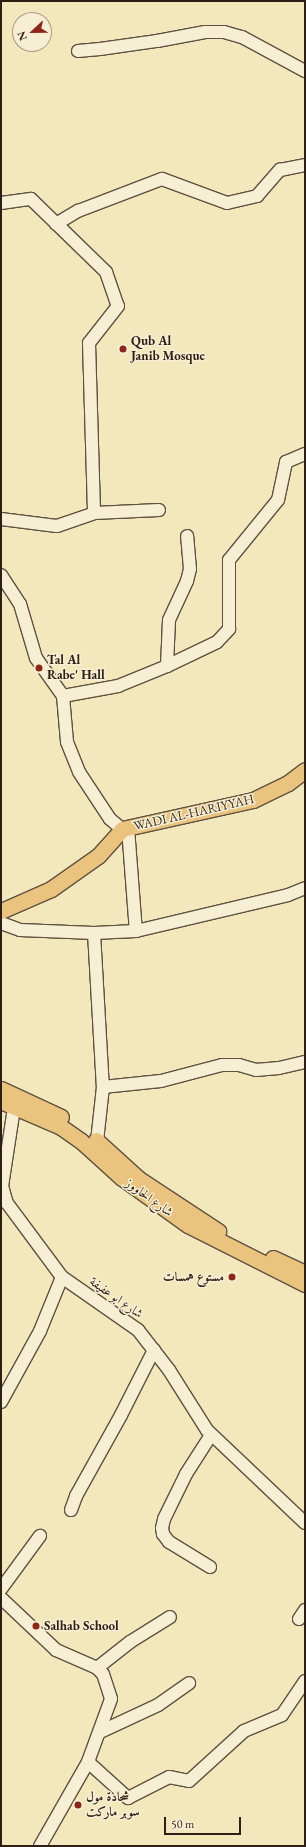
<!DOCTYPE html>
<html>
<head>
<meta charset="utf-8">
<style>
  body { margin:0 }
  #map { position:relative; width:306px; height:1847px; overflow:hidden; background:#f3e7bc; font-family:"EB Garamond",Amiri,serif }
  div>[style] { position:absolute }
  .roads { filter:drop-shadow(1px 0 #5f5140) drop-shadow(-1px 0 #5f5140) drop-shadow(0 1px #5f5140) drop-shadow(0 -1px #5f5140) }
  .minor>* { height:12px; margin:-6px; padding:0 6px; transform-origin:6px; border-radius:6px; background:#f7efd3 }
  .major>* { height:15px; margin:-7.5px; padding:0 7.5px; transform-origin:7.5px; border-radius:7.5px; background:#eac47e }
  .dots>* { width:11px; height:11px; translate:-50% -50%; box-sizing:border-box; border:2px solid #f7efd3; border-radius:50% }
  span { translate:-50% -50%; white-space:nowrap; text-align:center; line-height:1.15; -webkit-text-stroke:3px #f7efd3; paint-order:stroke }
  .poi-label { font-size:13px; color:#2e1f16; font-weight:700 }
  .left { translate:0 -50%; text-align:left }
  .right { translate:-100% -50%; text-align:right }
  .street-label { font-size:13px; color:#2e1f16 }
  .frame { position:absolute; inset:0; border:2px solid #2e1f16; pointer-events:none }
  .north { position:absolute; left:12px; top:12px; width:40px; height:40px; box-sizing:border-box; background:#f7efd3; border:1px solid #a79c87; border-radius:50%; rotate:248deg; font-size:11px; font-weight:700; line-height:16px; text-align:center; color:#2e1f16 }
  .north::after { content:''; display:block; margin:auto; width:14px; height:18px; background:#8f2418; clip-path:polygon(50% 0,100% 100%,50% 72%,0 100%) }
  .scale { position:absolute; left:164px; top:1817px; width:77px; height:18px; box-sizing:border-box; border:2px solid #2e1f16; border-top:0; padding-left:5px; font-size:12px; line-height:14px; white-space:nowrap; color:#2e1f16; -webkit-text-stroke:3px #f7efd3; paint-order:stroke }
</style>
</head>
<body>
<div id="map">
  <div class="roads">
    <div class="minor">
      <div style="left:78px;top:51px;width:22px;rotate:-5deg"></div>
      <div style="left:100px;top:49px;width:58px;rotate:-8deg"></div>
      <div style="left:157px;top:41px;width:49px;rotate:-10.6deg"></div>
      <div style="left:205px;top:32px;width:19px"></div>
      <div style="left:224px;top:32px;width:19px;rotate:16deg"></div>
      <div style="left:242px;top:37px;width:72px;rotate:28.4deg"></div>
      <div style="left:1px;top:203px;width:30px;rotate:-8deg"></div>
      <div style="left:31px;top:199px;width:105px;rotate:44.2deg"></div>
      <div style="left:106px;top:272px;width:36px;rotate:71deg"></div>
      <div style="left:118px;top:306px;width:47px;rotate:128.1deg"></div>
      <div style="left:89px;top:343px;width:170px;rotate:88.3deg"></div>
      <div style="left:56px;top:224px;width:26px;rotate:-31deg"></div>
      <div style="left:78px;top:211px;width:90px;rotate:-20.9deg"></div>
      <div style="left:162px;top:179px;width:69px;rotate:20.3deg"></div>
      <div style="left:227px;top:203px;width:31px;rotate:-13deg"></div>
      <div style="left:257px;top:196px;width:35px;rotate:-49deg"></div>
      <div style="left:280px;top:170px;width:25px;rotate:-11deg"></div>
      <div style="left:1px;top:519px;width:56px;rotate:7.1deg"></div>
      <div style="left:57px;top:526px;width:39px;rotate:-19deg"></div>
      <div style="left:94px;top:513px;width:65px;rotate:-2.6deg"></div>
      <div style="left:1px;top:575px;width:35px;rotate:57deg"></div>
      <div style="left:20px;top:604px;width:56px;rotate:73.5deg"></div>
      <div style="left:36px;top:658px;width:47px;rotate:54.6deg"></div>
      <div style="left:63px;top:696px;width:46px;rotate:85deg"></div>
      <div style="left:67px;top:742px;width:32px;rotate:68deg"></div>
      <div style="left:79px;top:772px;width:56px;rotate:56.6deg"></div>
      <div style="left:110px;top:819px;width:16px;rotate:40deg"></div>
      <div style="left:167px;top:666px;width:46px;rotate:-87.5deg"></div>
      <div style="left:169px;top:620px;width:43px;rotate:-65.2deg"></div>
      <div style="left:187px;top:581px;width:12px;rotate:-76deg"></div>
      <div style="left:190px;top:569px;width:33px;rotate:-95deg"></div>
      <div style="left:63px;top:696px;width:56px;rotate:-10.3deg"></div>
      <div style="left:118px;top:686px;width:53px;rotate:-22.2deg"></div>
      <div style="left:167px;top:666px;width:55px;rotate:-25.6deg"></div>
      <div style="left:217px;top:642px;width:18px;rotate:-47deg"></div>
      <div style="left:229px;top:629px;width:69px;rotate:-90deg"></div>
      <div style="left:229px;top:560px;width:77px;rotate:-50.8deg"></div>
      <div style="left:278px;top:500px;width:39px;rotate:-78deg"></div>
      <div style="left:286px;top:462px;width:21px;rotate:-23deg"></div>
      <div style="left:128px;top:828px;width:103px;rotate:85.6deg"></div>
      <div style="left:1px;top:923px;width:20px;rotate:20deg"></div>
      <div style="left:20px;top:930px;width:74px;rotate:2.3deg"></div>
      <div style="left:94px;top:933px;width:42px;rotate:-2.7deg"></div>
      <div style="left:136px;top:931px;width:156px;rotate:-13.3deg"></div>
      <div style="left:288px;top:895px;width:18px;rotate:-22deg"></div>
      <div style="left:94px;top:933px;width:154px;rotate:86.7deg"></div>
      <div style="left:103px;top:1087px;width:54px;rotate:96.3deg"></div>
      <div style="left:103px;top:1087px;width:58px;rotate:-5.9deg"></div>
      <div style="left:161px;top:1081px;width:63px;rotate:-14.7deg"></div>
      <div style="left:222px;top:1065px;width:17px"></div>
      <div style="left:239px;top:1065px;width:18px;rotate:16deg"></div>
      <div style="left:256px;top:1070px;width:23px;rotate:-5deg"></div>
      <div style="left:279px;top:1068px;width:27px;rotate:-13deg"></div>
      <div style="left:14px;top:1108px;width:79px;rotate:98.7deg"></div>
      <div style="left:2px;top:1186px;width:18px;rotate:74deg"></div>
      <div style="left:7px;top:1203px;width:92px;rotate:53.4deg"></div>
      <div style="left:62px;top:1277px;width:93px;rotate:34.9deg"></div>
      <div style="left:138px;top:1330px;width:51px;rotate:52.2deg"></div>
      <div style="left:169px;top:1370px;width:71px;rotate:57.7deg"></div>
      <div style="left:207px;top:1430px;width:135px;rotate:43.5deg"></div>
      <div style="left:1px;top:1402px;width:81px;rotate:-61.2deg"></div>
      <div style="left:40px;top:1331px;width:58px;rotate:-67.8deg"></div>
      <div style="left:71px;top:1510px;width:15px;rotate:-70deg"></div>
      <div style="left:76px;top:1496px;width:93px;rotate:-60.9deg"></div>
      <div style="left:121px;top:1415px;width:73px;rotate:-63.1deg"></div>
      <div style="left:210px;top:1567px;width:48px;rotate:-148.6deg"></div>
      <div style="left:169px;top:1542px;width:10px;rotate:-127deg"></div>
      <div style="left:163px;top:1534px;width:6px;rotate:-99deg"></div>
      <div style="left:162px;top:1528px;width:9px;rotate:-77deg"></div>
      <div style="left:164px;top:1519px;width:50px;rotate:-63.9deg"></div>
      <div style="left:186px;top:1474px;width:46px;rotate:-57.3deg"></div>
      <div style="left:1px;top:1589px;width:66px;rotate:-53.7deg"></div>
      <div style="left:1px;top:1598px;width:76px;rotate:43.4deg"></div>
      <div style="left:56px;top:1650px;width:45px;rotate:23.7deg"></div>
      <div style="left:97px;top:1668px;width:8px;rotate:45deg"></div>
      <div style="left:103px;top:1674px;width:26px;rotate:72deg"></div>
      <div style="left:111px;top:1699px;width:67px;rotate:110.1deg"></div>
      <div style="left:88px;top:1762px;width:97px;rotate:119.7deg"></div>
      <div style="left:299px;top:1619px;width:11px;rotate:-56deg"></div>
      <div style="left:97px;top:1668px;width:42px;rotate:-38.2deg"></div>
      <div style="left:130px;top:1642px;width:47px;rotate:-32deg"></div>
      <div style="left:100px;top:1732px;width:64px;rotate:-25deg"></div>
      <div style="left:158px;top:1705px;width:38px;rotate:-35deg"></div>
      <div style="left:88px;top:1762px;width:54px;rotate:42deg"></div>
      <div style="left:128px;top:1798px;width:46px;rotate:-27.1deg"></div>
      <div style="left:169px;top:1777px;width:20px;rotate:11deg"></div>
      <div style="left:189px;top:1781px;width:74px;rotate:-42.3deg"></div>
      <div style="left:244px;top:1731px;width:41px;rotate:-22.8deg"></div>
      <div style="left:282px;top:1715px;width:41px;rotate:-55.9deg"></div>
    </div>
    <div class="major">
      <div style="left:1px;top:911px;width:55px;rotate:-23.7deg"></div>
      <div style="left:51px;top:889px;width:57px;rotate:-35.1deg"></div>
      <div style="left:98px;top:856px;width:36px;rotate:-48deg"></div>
      <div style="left:122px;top:829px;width:134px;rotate:-12.5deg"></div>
      <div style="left:253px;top:800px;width:39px;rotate:-26deg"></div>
      <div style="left:288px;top:783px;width:21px;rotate:-37deg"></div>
      <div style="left:1px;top:1089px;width:66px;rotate:25deg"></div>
      <div style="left:1px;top:1101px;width:65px;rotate:23.4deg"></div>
      <div style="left:61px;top:1127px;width:24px;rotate:35deg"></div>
      <div style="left:81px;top:1141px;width:55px;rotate:42.1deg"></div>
      <div style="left:122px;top:1178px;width:81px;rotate:35.5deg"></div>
      <div style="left:188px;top:1225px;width:131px;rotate:26.8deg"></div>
      <div style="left:96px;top:1140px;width:58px;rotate:42.2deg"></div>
      <div style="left:139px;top:1179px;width:95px;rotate:33.4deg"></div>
      <div style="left:273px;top:1258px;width:35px;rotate:25deg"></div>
    </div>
  </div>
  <div class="dots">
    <div style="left:123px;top:349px;background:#8f2418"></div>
    <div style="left:39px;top:668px;background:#8f2418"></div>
    <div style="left:232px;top:1277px;background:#8f2418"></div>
    <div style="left:36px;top:1626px;background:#8f2418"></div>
    <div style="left:78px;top:1805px;background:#8f2418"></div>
  </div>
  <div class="poi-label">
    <span class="left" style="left:131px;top:349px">Qub Al<br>Janib Mosque</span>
    <span class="left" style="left:47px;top:668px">Tal Al<br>Rabe' Hall</span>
    <span class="right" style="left:224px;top:1277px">مستوع همسات</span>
    <span class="left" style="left:44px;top:1626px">Salhab School</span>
    <span class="left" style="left:86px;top:1805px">شحادة مول<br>سوبر ماركت</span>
  </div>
  <div class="street-label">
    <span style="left:194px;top:813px;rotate:-13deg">WADI AL-HARIYYAH</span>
    <span style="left:149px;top:1198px;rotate:36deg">شارع الحاووز</span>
    <span style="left:116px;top:1298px;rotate:35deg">شارع ابو عفيفة</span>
  </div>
  <div class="frame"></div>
  <div class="north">N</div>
  <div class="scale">50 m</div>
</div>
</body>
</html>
